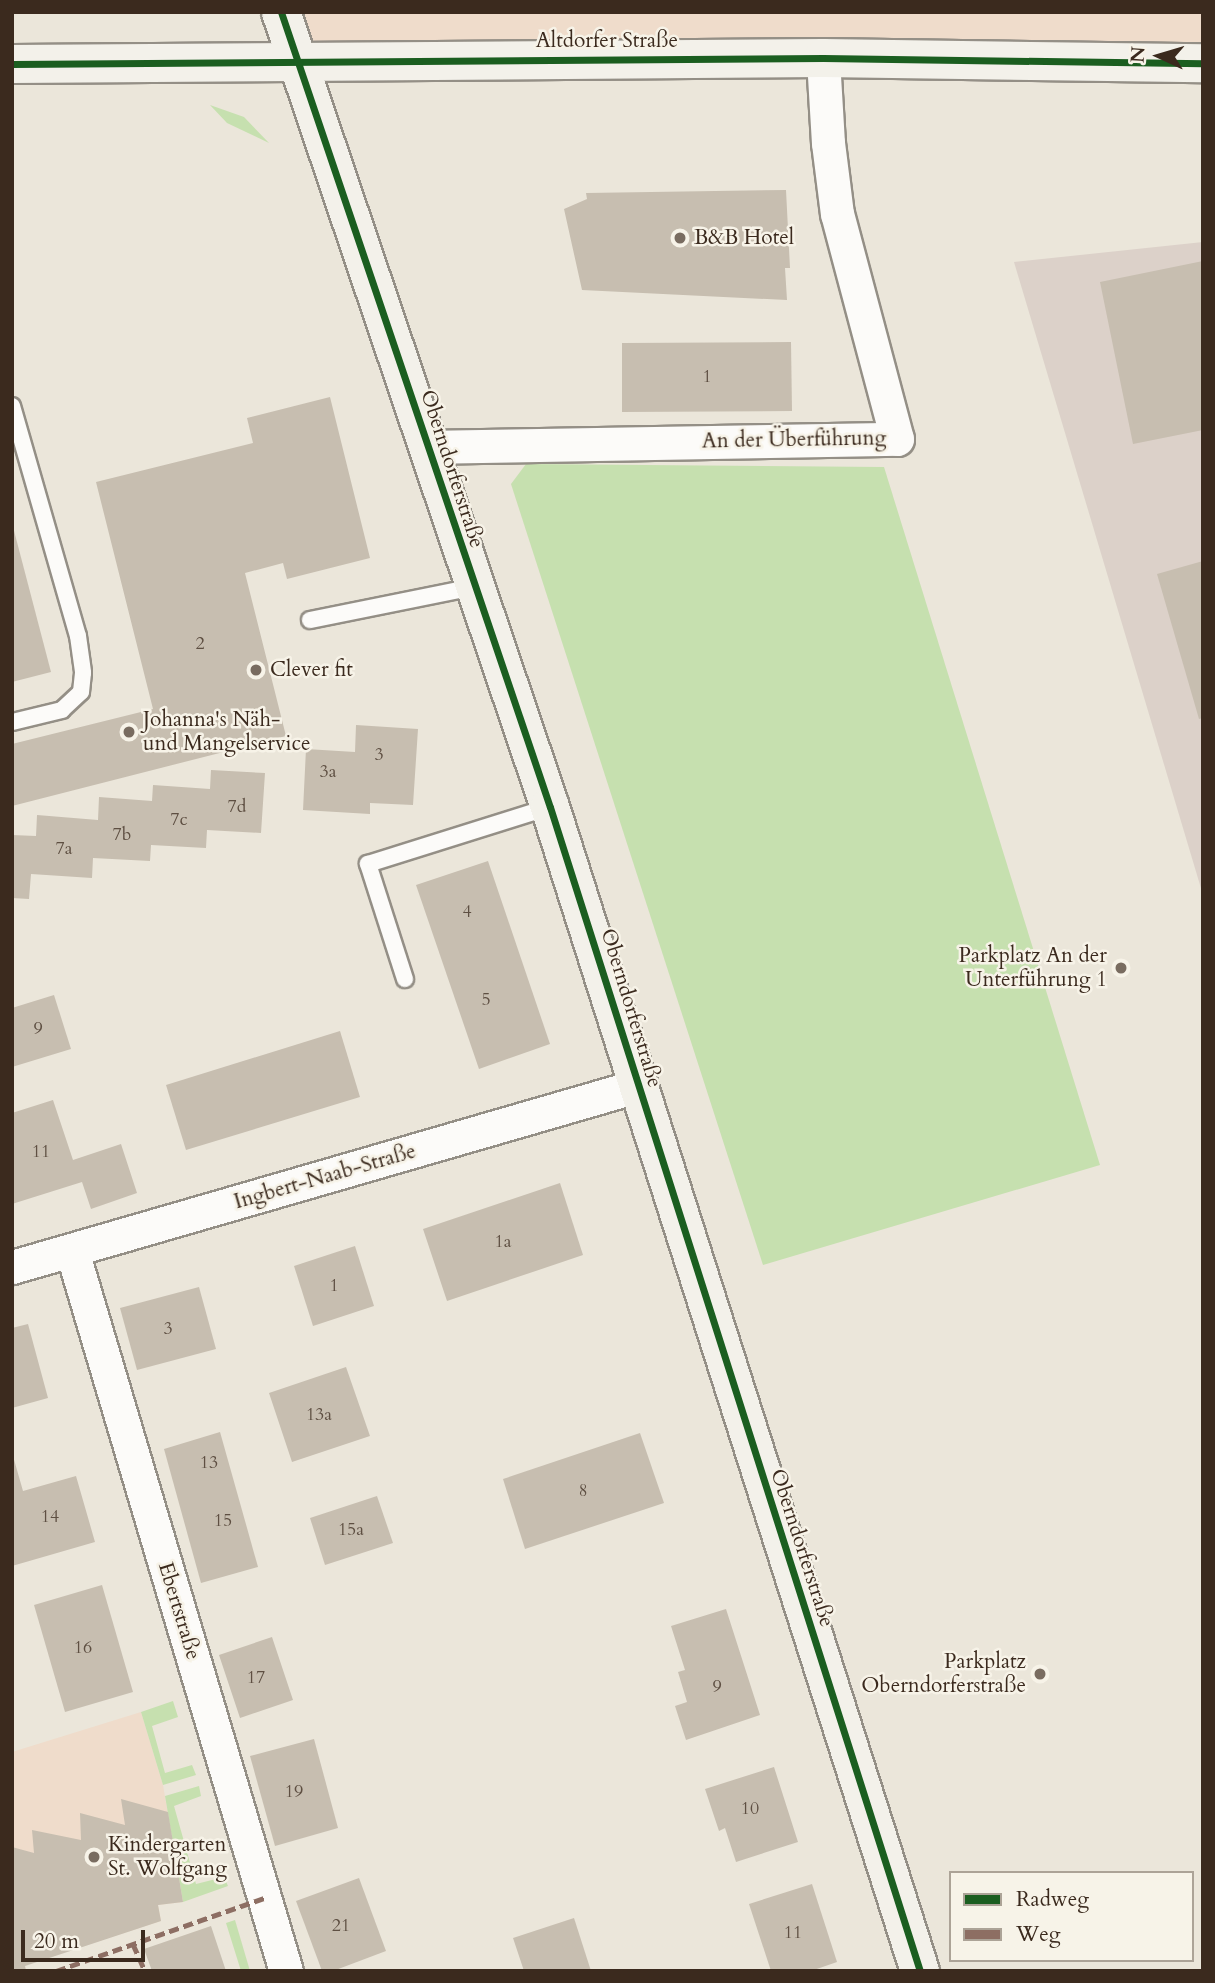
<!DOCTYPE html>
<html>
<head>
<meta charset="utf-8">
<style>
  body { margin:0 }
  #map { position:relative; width:1215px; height:1983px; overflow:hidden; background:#ebe6da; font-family:Cardo,serif }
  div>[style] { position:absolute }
  .built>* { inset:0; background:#efdccb }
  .industrial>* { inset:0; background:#dcd1c9 }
  .green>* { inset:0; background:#c6e0af }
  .building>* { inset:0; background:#c7beb0 }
  .roads { filter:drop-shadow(2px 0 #948f86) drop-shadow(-2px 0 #948f86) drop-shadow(0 2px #948f86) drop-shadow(0 -2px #948f86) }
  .service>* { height:16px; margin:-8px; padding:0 8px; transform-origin:8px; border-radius:8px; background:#fcfbf9 }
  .minor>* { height:33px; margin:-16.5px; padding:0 16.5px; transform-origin:16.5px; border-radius:16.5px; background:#fcfbf9 }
  .secondary>* { height:38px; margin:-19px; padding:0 19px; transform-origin:19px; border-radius:19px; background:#f3f1ea }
  .quiet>* { height:5px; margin-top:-2.5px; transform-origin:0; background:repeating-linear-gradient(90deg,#8d6e63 0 10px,transparent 0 15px) }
  .cycleway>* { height:7px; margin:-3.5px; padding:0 3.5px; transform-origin:3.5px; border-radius:3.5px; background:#1b5e20 }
  .dots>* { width:19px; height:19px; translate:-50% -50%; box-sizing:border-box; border:4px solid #f7f3e8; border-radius:50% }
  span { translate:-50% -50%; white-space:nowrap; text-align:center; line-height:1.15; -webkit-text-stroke:5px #f7f3e8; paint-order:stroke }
  .number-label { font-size:18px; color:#5e4f42 }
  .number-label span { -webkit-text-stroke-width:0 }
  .street-label { font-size:21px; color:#3b2a1e }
  .poi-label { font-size:21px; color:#3b2a1e }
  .left { translate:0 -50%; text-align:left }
  .right { translate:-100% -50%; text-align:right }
  .frame { position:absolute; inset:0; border:14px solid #3b2a1e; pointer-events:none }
  .legend { position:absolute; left:949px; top:1871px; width:245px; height:91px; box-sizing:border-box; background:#f7f3e8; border:2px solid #aca397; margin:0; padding:9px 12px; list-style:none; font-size:21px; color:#3b2a1e }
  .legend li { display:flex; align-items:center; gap:14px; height:35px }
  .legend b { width:35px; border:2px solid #aca397 }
  .north { position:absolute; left:1124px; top:21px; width:70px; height:70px; -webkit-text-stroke:5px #f7f3e8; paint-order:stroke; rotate:274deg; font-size:19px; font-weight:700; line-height:28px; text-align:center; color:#3b2a1e }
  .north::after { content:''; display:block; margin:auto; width:24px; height:32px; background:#3b2a1e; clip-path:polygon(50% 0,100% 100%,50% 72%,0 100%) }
  .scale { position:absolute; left:21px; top:1930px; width:124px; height:32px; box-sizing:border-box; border:4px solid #3b2a1e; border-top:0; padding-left:9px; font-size:21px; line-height:24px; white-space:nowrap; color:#3b2a1e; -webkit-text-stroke:5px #f7f3e8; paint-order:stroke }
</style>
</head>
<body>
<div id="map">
  <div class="built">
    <div style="clip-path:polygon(294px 12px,1203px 12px,1203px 63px,305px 62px)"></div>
    <div style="clip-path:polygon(141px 1712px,163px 1785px,183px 1902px,158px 1905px,161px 1921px,25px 1965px,26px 1971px,12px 1971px,12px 1752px)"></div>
  </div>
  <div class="industrial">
    <div style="clip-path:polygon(1203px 242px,1203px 895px,1014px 262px)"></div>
  </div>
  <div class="green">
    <div style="clip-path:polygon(210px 105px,244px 117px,269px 143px,227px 123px)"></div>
    <div style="clip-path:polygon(526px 464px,884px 467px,1100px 1165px,763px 1265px,511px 484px)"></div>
    <div style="clip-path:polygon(173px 1701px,178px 1717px,152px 1726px,165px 1773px,192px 1765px,196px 1775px,163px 1785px,141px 1712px)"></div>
    <div style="clip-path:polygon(199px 1786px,201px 1796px,174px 1806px,196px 1884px,224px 1877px,228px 1886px,183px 1902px,165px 1796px)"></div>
    <div style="clip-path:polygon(235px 1920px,250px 1971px,241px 1971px,226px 1923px)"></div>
  </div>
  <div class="building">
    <div style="clip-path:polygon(786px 190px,790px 268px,785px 268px,787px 300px,582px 290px,564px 209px,587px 199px,586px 193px)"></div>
    <div style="clip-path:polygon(1203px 261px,1203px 430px,1133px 444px,1100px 282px)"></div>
    <div style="clip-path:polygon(791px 342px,792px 411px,622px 412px,622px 343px)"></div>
    <div style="clip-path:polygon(330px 397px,370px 558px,287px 579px,283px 563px,245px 573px,286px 736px,12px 806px,12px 744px,153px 709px,96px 482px,253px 443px,247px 418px)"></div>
    <div style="clip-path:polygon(12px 523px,51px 672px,12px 682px)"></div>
    <div style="clip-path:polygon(1203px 561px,1203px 718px,1199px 719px,1157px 574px)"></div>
    <div style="clip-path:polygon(356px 725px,418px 729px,413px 805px,370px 803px,370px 814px,303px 810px,306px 749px,355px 752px)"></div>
    <div style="clip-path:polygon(211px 770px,265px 773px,261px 833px,207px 830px,206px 848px,151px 845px,150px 861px,93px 858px,92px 878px,31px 874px,29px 899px,12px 898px,12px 835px,36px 836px,37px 815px,98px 820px,99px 797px,152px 801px,153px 785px,210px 789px)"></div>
    <div style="clip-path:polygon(488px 861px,550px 1044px,479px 1069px,416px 885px)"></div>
    <div style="clip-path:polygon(54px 995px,71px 1049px,12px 1067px,12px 1008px)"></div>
    <div style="clip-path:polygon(340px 1031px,360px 1097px,186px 1150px,166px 1085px)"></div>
    <div style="clip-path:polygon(53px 1100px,73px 1160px,121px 1144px,137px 1193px,91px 1209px,82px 1182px,12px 1204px,12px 1113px)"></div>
    <div style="clip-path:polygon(560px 1183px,583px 1255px,447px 1301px,423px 1229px)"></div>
    <div style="clip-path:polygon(355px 1246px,374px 1306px,313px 1326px,294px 1266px)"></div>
    <div style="clip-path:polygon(199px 1287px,216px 1349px,137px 1370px,120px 1308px)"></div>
    <div style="clip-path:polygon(28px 1324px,48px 1398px,12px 1408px,12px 1328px)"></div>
    <div style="clip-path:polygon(346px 1367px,370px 1436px,292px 1462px,269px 1393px)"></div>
    <div style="clip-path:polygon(220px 1432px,258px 1567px,201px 1583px,164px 1449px)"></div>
    <div style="clip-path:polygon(640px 1433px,664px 1503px,525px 1549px,503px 1479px)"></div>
    <div style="clip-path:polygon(13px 1456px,23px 1491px,76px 1476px,95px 1542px,12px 1566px)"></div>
    <div style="clip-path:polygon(377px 1496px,393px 1543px,325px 1565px,310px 1518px)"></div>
    <div style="clip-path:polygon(102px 1585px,133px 1692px,65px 1712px,34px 1605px)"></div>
    <div style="clip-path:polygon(726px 1609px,760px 1715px,686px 1740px,675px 1706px,687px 1702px,678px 1672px,685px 1670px,671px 1626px)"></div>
    <div style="clip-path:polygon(272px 1637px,293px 1700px,240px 1718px,219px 1655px)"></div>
    <div style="clip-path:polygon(314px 1739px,338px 1828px,275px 1846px,250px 1756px)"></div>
    <div style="clip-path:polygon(774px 1767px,798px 1842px,736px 1862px,725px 1828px,719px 1831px,705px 1789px)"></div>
    <div style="clip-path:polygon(121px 1799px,168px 1812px,183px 1902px,158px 1905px,161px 1921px,25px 1966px,26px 1971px,12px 1971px,12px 1847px,34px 1853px,32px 1830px,81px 1840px,80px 1813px,125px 1825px)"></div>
    <div style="clip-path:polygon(359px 1878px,386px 1951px,333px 1971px,322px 1971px,296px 1901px)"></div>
    <div style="clip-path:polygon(812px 1884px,837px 1962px,811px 1971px,771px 1971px,749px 1904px)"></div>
    <div style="clip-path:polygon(574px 1918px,591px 1971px,524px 1971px,513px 1938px)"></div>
    <div style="clip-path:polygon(211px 1926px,226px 1971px,152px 1971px,144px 1949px)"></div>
  </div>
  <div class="roads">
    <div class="service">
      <div style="left:12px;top:406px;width:239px;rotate:74deg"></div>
      <div style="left:78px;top:636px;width:37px;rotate:82deg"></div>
      <div style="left:83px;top:673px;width:19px;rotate:96deg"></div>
      <div style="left:81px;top:692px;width:26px;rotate:137deg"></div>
      <div style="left:62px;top:710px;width:51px;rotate:166.5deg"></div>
      <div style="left:310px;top:620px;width:166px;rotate:-11.4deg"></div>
      <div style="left:405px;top:979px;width:121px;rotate:-107.8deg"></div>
      <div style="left:368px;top:864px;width:191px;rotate:-17.4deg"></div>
    </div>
    <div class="minor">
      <div style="left:426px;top:447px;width:471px;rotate:-1deg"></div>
      <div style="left:897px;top:439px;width:233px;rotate:-104.9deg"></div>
      <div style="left:837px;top:214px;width:72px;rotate:-97.2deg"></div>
      <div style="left:828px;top:143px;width:85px;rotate:-93.4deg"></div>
      <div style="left:72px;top:1251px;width:751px;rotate:73.45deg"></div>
      <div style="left:12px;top:1267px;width:651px;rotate:-16.15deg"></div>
    </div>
    <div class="secondary">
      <div style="left:281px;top:12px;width:839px;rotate:71.31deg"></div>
      <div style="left:550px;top:807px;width:1221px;rotate:72.37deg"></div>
      <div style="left:12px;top:64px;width:811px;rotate:-0.42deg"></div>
      <div style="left:823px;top:58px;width:380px;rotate:0.8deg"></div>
    </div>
  </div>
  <div class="quiet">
    <div style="left:133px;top:1944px;width:30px;rotate:66deg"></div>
    <div style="left:56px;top:1971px;width:221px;rotate:-19.3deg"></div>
  </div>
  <div class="cycleway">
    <div style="left:281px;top:12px;width:839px;rotate:71.31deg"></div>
    <div style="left:550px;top:807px;width:1221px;rotate:72.37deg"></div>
    <div style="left:12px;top:64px;width:811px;rotate:-0.42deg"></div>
    <div style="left:823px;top:58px;width:380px;rotate:0.8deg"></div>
  </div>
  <div class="dots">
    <div style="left:680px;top:238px;background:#796c60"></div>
    <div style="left:256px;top:670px;background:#796c60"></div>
    <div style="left:129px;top:732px;background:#796c60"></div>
    <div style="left:1121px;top:968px;background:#796c60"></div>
    <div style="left:1040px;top:1674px;background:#796c60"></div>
    <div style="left:94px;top:1857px;background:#796c60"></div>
  </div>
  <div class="number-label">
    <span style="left:707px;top:377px">1</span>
    <span style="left:200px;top:644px">2</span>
    <span style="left:379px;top:755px">3</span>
    <span style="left:328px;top:772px">3a</span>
    <span style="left:237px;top:807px">7d</span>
    <span style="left:179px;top:820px">7c</span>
    <span style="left:122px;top:835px">7b</span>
    <span style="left:64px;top:849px">7a</span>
    <span style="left:467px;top:912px">4</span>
    <span style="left:486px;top:1000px">5</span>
    <span style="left:38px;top:1029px">9</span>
    <span style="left:41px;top:1152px">11</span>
    <span style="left:503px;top:1242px">1a</span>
    <span style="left:334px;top:1286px">1</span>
    <span style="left:168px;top:1329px">3</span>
    <span style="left:319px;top:1415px">13a</span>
    <span style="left:209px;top:1463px">13</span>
    <span style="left:583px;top:1491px">8</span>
    <span style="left:50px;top:1517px">14</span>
    <span style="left:223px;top:1521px">15</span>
    <span style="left:351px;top:1530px">15a</span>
    <span style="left:83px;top:1648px">16</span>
    <span style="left:256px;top:1678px">17</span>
    <span style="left:717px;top:1687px">9</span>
    <span style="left:294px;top:1792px">19</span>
    <span style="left:750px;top:1809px">10</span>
    <span style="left:341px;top:1926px">21</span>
    <span style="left:793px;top:1933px">11</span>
  </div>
  <div class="street-label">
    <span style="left:607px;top:41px">Altdorfer Straße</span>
    <span style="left:794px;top:440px;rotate:-1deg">An der Überführung</span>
    <span style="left:452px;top:469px;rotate:72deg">Oberndorferstraße</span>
    <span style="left:631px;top:1008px;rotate:73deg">Oberndorferstraße</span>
    <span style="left:325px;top:1177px;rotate:-16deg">Ingbert-Naab-Straße</span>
    <span style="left:802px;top:1548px;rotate:72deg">Oberndorferstraße</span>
    <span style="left:179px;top:1611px;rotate:73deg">Ebertstraße</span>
  </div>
  <div class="poi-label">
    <span class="left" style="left:694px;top:238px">B&amp;B Hotel</span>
    <span class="left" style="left:270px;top:670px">Clever fit</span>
    <span class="left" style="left:143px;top:732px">Johanna's Näh-<br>und Mangelservice</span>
    <span class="right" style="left:1107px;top:968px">Parkplatz An der<br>Unterführung 1</span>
    <span class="right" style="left:1026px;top:1674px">Parkplatz<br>Oberndorferstraße</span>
    <span class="left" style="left:108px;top:1857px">Kindergarten<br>St. Wolfgang</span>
  </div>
  <div class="frame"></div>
  <ul class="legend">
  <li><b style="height:9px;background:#1b5e20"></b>Radweg</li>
  <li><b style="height:9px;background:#8d6e63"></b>Weg</li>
  </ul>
  <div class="north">N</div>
  <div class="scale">20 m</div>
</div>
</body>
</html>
